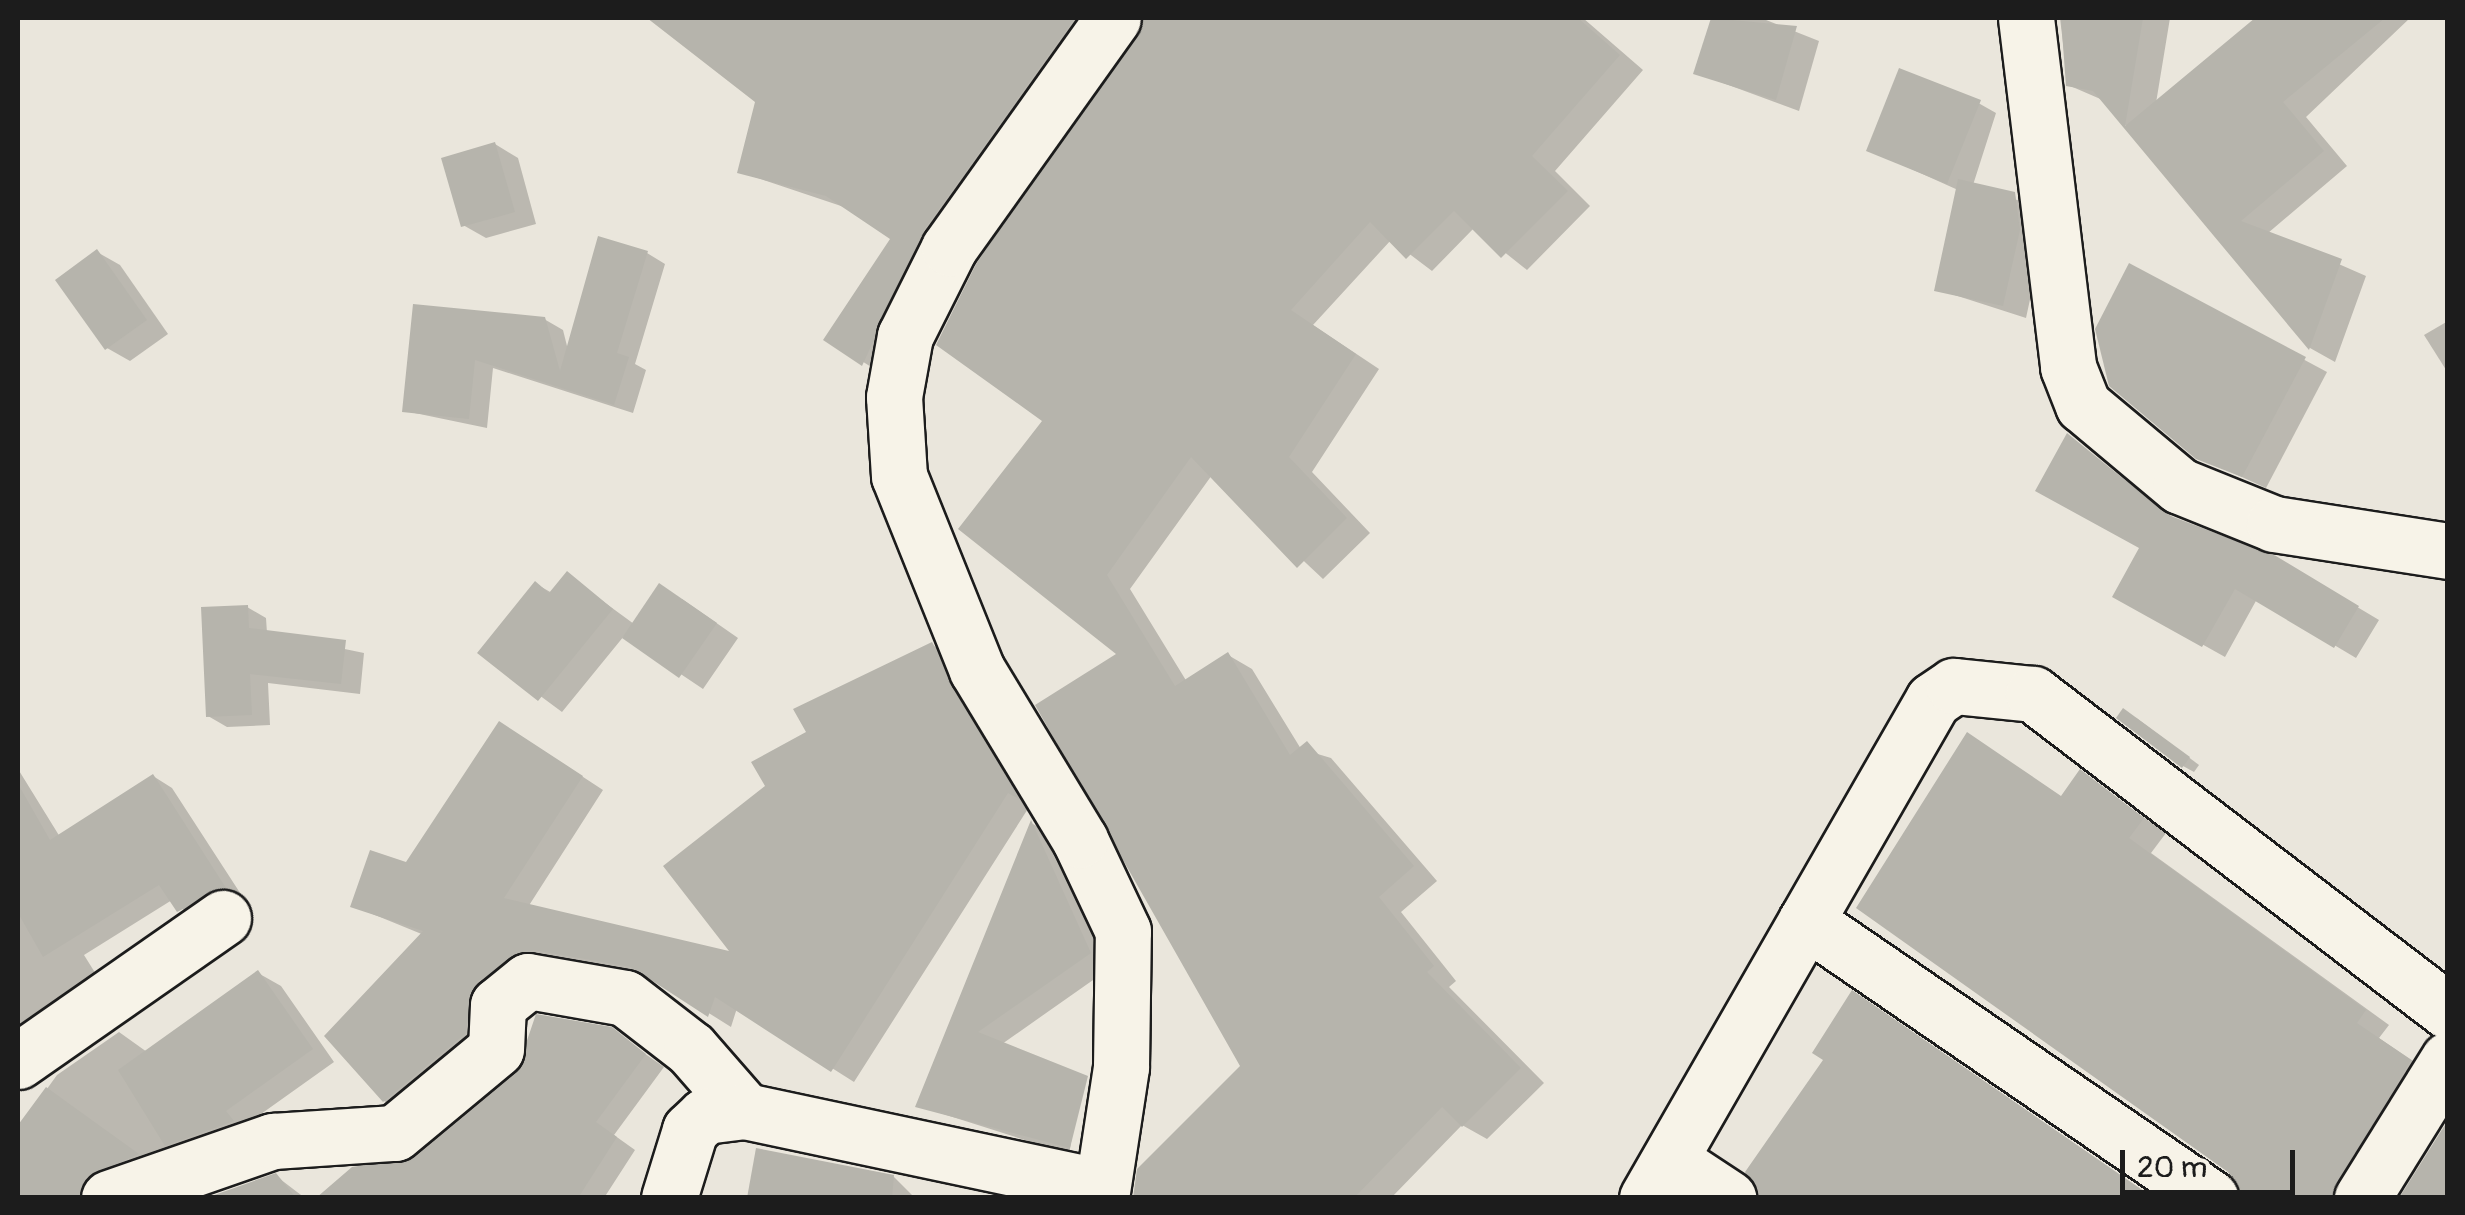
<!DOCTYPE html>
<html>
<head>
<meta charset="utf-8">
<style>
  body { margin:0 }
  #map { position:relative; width:2465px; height:1215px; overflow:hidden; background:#eae6dc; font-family:Pangolin,sans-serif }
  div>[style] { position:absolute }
  .shadow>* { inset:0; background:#0003 }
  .building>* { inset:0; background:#b6b4ac }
  .roads { filter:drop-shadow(2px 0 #1c1c1c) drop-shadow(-2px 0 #1c1c1c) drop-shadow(0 2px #1c1c1c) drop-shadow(0 -2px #1c1c1c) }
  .minor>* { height:55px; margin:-27.5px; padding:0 27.5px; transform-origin:27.5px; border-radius:27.5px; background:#f7f3e8 }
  span { translate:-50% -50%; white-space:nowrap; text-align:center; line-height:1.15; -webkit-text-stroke:8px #f7f3e8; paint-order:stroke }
  .frame { position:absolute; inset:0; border:20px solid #1c1c1c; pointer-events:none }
  .scale { position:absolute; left:2120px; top:1150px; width:175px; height:45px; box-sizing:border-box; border:5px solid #1c1c1c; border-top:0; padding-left:12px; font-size:30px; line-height:35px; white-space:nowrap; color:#1c1c1c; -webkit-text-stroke:8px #f7f3e8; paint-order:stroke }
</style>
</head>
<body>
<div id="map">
  <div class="shadow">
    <div style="clip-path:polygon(651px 18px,1108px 18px,887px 377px,827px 339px,894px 238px,847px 208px,740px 172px,758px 101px)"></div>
    <div style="clip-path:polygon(1142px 18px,1457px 18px,1477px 34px,1491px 18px,1583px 18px,1643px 70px,1555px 171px,1590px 206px,1527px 270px,1474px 228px,1432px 271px,1391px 240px,1313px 325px,1379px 369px,1312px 472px,1370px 533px,1323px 579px,1212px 475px,1130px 589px,1187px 682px,1228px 655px,1252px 669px,1301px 749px,1331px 758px,1437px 881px,1401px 912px,1456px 981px,1449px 987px,1544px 1083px,1487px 1139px,1462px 1125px,1391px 1198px,1259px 1198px,1244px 1067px,1038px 706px,1120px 654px,1045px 421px)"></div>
    <div style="clip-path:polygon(1713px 18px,1761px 18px,1819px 41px,1799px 111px,1696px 73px)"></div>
    <div style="clip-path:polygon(2060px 18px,2170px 18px,2156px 103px,2258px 18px,2410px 18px,2306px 117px,2347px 166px,2268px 233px,2366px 276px,2335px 362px,2310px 348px,2105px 101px,2068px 85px)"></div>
    <div style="clip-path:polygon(1973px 100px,1996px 113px,1973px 185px,2038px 207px,2042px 244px,2026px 318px,1936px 289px,1958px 190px,1869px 150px)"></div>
    <div style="clip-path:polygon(495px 144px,518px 158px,536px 224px,486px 238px,463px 225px)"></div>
    <div style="clip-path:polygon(97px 252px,120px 265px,168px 334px,130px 361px,107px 348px)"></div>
    <div style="clip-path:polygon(647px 253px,665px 264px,635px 364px,646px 370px,633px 413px,493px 368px,487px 428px,405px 411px,415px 307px,544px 319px,563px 330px,568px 350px)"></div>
    <div style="clip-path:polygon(2130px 266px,2327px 372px,2266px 488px,2198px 457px)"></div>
    <div style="clip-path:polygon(2448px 321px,2448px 373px,2424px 335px)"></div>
    <div style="clip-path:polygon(2068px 436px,2179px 522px,2275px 558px,2379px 620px,2356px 658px,2257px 599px,2225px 657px,2116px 596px,2142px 548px)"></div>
    <div style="clip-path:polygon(567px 575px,634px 624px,682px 599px,738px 638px,703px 689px,624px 636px,562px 712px,481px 652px,536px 584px,552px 593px)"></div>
    <div style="clip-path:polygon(247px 607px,266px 618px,267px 633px,364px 653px,360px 694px,268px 683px,270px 725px,227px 727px,208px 716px)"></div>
    <div style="clip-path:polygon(932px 645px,954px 657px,1031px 804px,854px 1082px,737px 1008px,731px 1027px,653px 978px,544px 962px,406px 1113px,384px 1101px,424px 935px,353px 906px,407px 865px,522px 737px,603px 790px,528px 907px,736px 955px,768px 787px,809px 733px)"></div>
    <div style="clip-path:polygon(2135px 717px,2199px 765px,2194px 772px,2183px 766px)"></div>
    <div style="clip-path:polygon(18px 769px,60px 837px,153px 776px,172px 788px,244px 899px,198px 922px,172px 900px,84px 955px,104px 987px,18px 1050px)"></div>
    <div style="clip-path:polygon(2081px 773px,2166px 833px,2151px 853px,2389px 1025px,2379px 1038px,2434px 1075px,2358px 1198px,2240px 1198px,2063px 798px)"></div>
    <div style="clip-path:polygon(1033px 824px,1054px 836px,1113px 966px,1002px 1044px,1082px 1080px,1069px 1154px,918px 1106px)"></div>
    <div style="clip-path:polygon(258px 973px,281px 986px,334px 1062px,247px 1124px,101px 1172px,82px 1198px,18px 1198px,18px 1129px,57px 1075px,119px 1032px,147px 1052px)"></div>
    <div style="clip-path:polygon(611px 1030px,664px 1067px,614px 1135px,635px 1150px,604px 1198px,320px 1198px,415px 1160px)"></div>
    <div style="clip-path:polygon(276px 1176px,305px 1198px,213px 1198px)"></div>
    <div style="clip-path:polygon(894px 1177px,915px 1198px,749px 1198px)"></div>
  </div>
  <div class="building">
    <div style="clip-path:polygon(647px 18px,1075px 18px,924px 230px,862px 366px,823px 340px,890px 239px,826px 196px,737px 173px,755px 102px)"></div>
    <div style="clip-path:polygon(1144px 18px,1578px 18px,1620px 55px,1532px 156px,1568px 191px,1501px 258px,1454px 211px,1406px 259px,1370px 222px,1291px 310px,1356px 354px,1289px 457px,1347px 518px,1297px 568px,1191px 457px,1107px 575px,1175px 686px,1228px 652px,1290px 755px,1307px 741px,1414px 866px,1379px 897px,1434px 966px,1427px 972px,1521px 1068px,1462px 1127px,1442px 1107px,1354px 1198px,1133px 1198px,1137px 1169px,1240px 1066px,1035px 705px,1116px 654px,958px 529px,1042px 421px,936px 345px,976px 264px)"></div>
    <div style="clip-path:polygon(1711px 18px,1797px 26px,1776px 100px,1693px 74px)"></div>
    <div style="clip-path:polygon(2061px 18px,2143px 18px,2125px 126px,2255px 18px,2385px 18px,2283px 102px,2324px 151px,2241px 221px,2342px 259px,2309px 350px,2093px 91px,2066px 86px)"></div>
    <div style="clip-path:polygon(1899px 68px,1981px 100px,1947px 184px,1866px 151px)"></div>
    <div style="clip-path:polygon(495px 142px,515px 212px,461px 227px,441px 158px)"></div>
    <div style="clip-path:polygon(1958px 179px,2015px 192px,2020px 230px,2003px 306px,1934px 291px)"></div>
    <div style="clip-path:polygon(598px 236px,648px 251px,617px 353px,629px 357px,614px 405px,475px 360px,469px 419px,402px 412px,413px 304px,545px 317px,560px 371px)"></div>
    <div style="clip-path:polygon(97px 249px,147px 320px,105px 350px,55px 280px)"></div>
    <div style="clip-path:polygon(2129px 263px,2306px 357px,2242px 477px,2196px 459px,2109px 386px,2095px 329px)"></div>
    <div style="clip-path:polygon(2067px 433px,2168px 515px,2276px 556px,2359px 606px,2334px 648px,2235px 589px,2202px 647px,2112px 597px,2139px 548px,2035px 491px)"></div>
    <div style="clip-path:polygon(567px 571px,613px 609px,538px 701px,477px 653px,535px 581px,549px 593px)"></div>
    <div style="clip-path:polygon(659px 583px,717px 623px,679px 678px,622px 638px)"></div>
    <div style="clip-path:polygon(248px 605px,249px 628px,346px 640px,341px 684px,250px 674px,252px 715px,206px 717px,201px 607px)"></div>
    <div style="clip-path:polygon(932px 642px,1019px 799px,1008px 793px,831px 1072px,715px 997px,708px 1017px,631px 967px,533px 950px,478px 981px,465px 1034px,383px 1102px,324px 1036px,423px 931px,350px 907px,370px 850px,406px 862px,499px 721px,583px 776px,504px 898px,729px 951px,663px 866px,765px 786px,751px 762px,806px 732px,793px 709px)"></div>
    <div style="clip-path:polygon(2123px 708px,2190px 757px,2182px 768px,2116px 718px)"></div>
    <div style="clip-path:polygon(1967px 732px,2061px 796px,2080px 769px,2144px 818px,2129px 838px,2366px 1010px,2357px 1023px,2411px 1060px,2331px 1198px,2241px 1198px,2228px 1172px,1856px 908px)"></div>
    <div style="clip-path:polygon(153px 774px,226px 888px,177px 912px,159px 885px,43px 957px,18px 913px,18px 784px,50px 840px)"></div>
    <div style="clip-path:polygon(1031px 820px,1091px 953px,978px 1032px,1088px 1076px,1070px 1148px,915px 1107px)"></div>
    <div style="clip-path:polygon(258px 970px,313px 1049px,226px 1111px,234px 1121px,165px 1146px,118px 1070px)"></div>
    <div style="clip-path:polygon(1852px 990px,2154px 1198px,1759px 1198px,1745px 1172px,1823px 1060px,1812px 1053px)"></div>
    <div style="clip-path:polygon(536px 1014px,612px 1027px,646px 1054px,596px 1122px,617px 1137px,578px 1198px,316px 1198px,352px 1167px,415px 1157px,516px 1073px)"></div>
    <div style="clip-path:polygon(46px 1087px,139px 1154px,86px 1177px,79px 1198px,18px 1198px,18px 1125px)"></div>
    <div style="clip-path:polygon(2448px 1120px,2448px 1198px,2399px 1198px)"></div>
    <div style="clip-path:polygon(756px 1148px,894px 1175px,892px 1198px,747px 1198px)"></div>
    <div style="clip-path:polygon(276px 1173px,296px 1198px,206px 1198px)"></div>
  </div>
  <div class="roads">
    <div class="minor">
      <div style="left:2026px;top:18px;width:352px;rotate:83.1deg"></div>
      <div style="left:2068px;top:367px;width:41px;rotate:68.5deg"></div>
      <div style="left:2083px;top:405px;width:126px;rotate:39.9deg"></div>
      <div style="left:2180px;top:486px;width:101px;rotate:22deg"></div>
      <div style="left:2274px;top:524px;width:176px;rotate:8.8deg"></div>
      <div style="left:1806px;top:921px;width:490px;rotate:34.4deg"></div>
      <div style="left:18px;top:1061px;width:250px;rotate:-34.9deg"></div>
      <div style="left:1675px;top:1163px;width:64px;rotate:33.4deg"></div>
      <div style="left:109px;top:1198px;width:174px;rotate:-19.2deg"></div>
      <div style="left:273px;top:1141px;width:122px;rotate:-3.8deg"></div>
      <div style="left:395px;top:1133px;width:131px;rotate:-39.7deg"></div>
      <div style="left:496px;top:1049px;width:44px;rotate:-87.4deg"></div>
      <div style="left:498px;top:1005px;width:38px;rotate:-39deg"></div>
      <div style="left:528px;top:981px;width:98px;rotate:9.9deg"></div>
      <div style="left:625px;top:998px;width:83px;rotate:37.7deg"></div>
      <div style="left:691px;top:1049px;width:82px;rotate:48.9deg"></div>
      <div style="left:669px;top:1198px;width:71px;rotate:-72.8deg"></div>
      <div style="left:690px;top:1130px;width:21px;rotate:-43deg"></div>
      <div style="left:705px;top:1116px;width:40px;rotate:-7.1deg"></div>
      <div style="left:745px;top:1111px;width:365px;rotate:12deg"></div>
      <div style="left:1101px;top:1198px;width:133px;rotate:-81.3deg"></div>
      <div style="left:1121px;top:1067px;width:136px;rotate:-89.2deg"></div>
      <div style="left:1123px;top:931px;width:101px;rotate:-115.3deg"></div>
      <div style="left:1080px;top:840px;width:199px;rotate:-121.2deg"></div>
      <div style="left:977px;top:670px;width:209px;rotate:-111.9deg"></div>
      <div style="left:899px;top:476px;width:79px;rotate:-93.6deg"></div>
      <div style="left:894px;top:397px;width:62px;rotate:-79.8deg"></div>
      <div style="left:905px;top:336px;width:98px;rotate:-63.4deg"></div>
      <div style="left:949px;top:248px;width:282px;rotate:-54.5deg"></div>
      <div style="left:1647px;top:1198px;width:574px;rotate:-60.13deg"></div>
      <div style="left:1933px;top:700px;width:25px;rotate:-34deg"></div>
      <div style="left:1954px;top:686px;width:79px;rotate:5.8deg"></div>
      <div style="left:2033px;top:694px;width:522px;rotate:37.37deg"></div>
      <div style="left:2362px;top:1198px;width:163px;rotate:-58.1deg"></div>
    </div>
  </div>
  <div class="frame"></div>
  <div class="scale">20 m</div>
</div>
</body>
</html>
